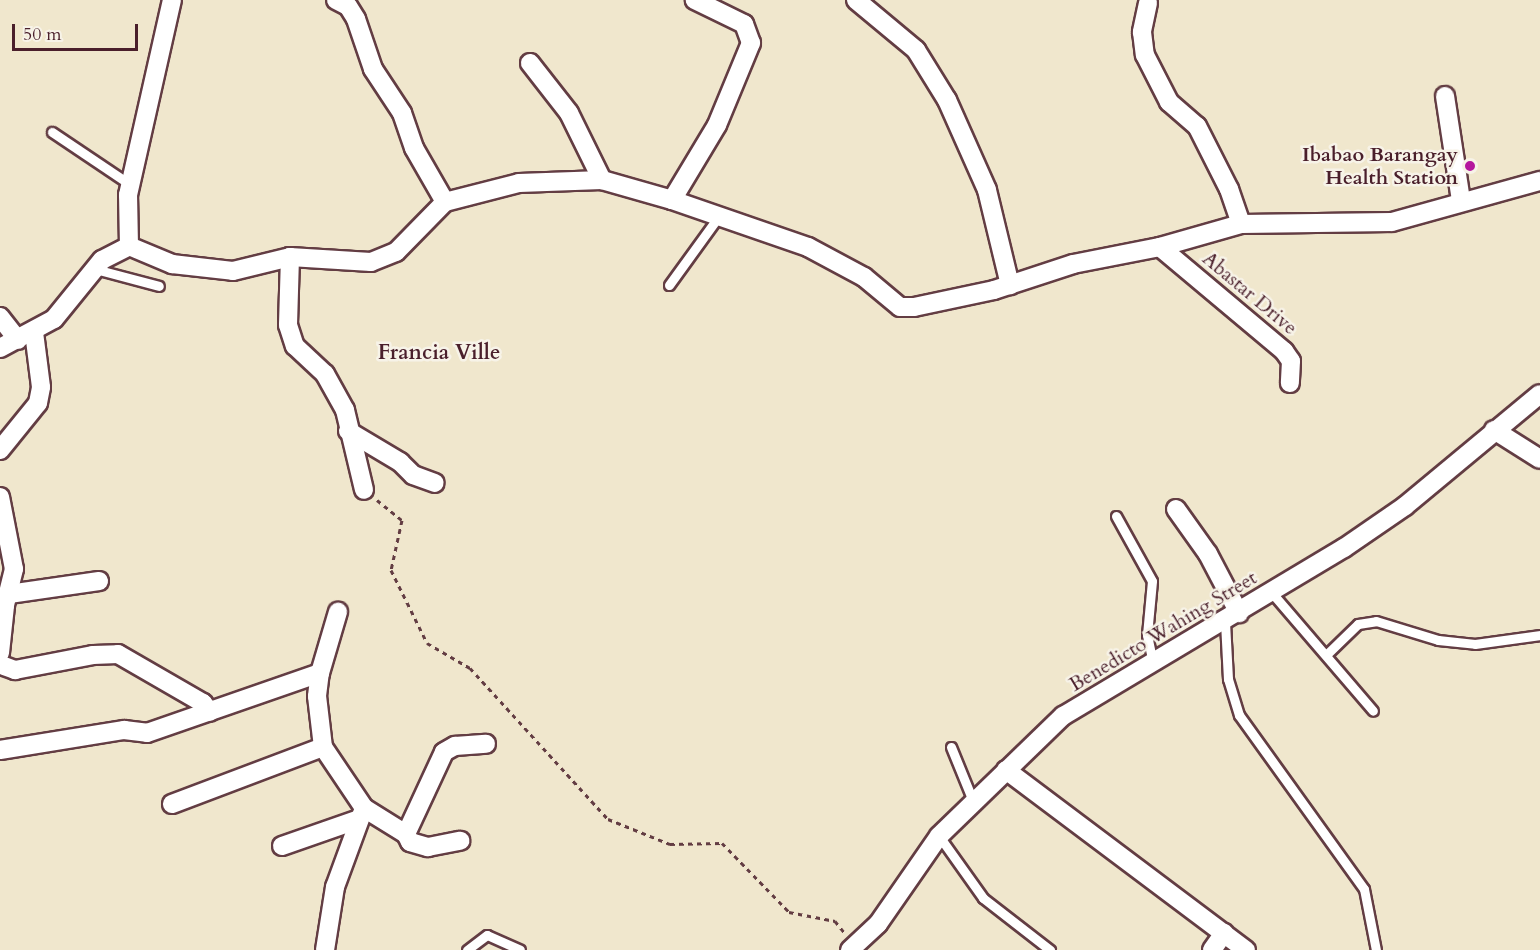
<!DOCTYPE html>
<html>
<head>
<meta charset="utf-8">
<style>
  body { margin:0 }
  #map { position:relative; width:1540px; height:950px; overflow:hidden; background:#f0e7cd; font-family:Cardo,serif }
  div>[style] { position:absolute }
  .path>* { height:3px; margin-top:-1.5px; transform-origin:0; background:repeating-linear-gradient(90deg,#633d43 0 4.5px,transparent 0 9px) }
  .roads { filter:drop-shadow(2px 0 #633d43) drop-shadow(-2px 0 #633d43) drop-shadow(0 2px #633d43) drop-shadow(0 -2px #633d43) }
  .service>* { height:9px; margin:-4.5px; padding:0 4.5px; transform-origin:4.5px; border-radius:4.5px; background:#fff }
  .minor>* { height:18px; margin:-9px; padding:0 9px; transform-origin:9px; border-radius:9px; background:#fff }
  .dots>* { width:16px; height:16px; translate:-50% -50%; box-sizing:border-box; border:3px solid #f7f3e8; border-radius:50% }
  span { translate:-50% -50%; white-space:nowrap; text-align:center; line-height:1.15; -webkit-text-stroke:5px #f7f3e8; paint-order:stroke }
  .poi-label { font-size:20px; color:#4a1f2b; font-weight:700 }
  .right { translate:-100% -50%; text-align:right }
  .street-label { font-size:20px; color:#4a1f2b }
  .neighbourhood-label { font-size:21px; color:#4a1f2b; font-weight:700 }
  .scale { position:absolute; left:12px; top:24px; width:126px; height:27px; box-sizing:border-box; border:3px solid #4a1f2b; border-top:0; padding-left:8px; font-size:18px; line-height:21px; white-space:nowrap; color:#4a1f2b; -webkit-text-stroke:4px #f7f3e8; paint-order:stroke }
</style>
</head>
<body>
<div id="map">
  <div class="path">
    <div style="left:377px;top:500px;width:32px;rotate:39deg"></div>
    <div style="left:402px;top:520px;width:51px;rotate:102.4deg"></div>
    <div style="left:391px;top:570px;width:81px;rotate:63.7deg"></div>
    <div style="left:427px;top:643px;width:50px;rotate:30.2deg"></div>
    <div style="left:470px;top:668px;width:205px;rotate:47.6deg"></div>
    <div style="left:608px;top:819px;width:67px;rotate:22deg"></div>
    <div style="left:670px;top:844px;width:52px;rotate:-1.1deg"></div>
    <div style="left:722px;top:843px;width:96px;rotate:45.8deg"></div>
    <div style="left:789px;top:912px;width:47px;rotate:11.1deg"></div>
    <div style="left:835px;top:921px;width:14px;rotate:51deg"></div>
  </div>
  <div class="roads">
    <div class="service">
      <div style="left:52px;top:132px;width:95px;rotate:33.9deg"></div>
      <div style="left:95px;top:269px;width:66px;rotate:14.9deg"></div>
      <div style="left:669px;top:285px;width:85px;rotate:-54.1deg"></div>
      <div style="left:1116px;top:516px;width:74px;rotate:61deg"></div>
      <div style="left:1152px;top:581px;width:54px;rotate:95.3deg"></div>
      <div style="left:1147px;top:635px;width:29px;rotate:78deg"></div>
      <div style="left:1272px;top:593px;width:155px;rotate:49.4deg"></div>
      <div style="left:1225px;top:622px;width:57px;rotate:87deg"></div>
      <div style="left:1228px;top:679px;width:38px;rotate:73deg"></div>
      <div style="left:1239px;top:715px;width:214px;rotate:54.3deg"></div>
      <div style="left:1364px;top:889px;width:62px;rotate:78.9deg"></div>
      <div style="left:1327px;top:654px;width:43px;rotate:-44.1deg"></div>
      <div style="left:1358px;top:624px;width:18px;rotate:-9deg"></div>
      <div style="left:1376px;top:621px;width:65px;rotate:17deg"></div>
      <div style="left:1438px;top:640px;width:37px;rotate:6deg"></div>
      <div style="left:1475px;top:644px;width:66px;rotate:-7.9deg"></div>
      <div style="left:951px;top:747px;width:58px;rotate:67.8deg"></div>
      <div style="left:939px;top:836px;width:76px;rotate:54.6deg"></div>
      <div style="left:983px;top:898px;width:85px;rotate:37.8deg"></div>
      <div style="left:467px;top:950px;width:25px;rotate:-37deg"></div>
      <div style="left:487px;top:935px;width:36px;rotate:24deg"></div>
    </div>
    <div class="minor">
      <div style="left:336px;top:0;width:13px;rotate:27deg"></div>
      <div style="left:348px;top:6px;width:15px;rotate:58deg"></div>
      <div style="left:356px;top:19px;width:53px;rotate:71.2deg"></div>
      <div style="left:373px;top:69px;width:53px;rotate:56.6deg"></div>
      <div style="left:402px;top:113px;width:37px;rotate:71deg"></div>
      <div style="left:414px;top:148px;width:62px;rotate:60.1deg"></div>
      <div style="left:856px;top:0;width:78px;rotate:39.8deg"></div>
      <div style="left:916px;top:50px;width:59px;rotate:58.2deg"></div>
      <div style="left:947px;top:100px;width:98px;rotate:66deg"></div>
      <div style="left:987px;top:190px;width:98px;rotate:76.4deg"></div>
      <div style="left:1148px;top:3px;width:30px;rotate:102deg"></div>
      <div style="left:1142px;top:32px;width:23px;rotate:83deg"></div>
      <div style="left:1145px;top:55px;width:53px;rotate:62.9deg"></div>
      <div style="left:1169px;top:102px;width:37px;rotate:41deg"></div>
      <div style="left:1197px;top:126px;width:71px;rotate:63.1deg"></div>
      <div style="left:1229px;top:189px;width:37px;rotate:71deg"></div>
      <div style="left:530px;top:63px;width:63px;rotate:52deg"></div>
      <div style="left:569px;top:113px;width:75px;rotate:63.8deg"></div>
      <div style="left:1445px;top:96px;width:106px;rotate:81.3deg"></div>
      <div style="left:672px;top:200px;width:87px;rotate:-59deg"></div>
      <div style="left:717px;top:125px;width:89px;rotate:-67.5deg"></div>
      <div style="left:751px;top:43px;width:20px;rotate:-110deg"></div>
      <div style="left:744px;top:24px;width:55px;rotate:-153.9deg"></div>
      <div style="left:129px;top:246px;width:51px;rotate:-91.1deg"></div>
      <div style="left:128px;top:195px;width:200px;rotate:-77.3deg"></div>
      <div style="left:1160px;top:247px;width:162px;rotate:40deg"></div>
      <div style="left:1284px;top:351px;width:12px;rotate:55deg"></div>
      <div style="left:1291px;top:361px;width:22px;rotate:93deg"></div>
      <div style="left:290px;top:257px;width:68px;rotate:91.7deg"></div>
      <div style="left:288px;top:325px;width:22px;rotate:72deg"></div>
      <div style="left:295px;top:346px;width:41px;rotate:43deg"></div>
      <div style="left:325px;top:374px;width:41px;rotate:60.9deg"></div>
      <div style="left:345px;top:410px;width:82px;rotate:76.6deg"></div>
      <div style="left:0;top:317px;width:29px;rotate:52deg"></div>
      <div style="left:0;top:348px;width:61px;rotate:-28.2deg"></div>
      <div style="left:54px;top:319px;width:76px;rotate:-50.9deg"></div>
      <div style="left:102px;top:260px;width:30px;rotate:-27deg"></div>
      <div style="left:129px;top:246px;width:47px;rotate:22.7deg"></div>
      <div style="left:172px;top:264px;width:61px;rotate:6.5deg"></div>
      <div style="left:233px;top:271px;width:59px;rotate:-13.8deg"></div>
      <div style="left:290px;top:257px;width:81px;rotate:3.5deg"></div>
      <div style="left:371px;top:262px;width:27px;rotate:-22deg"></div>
      <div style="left:396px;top:252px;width:70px;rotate:-45.6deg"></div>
      <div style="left:445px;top:202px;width:76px;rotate:-14.4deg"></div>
      <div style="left:519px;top:183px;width:83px;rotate:-2.1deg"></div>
      <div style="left:602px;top:180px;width:73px;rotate:15.9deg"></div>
      <div style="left:672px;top:200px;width:144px;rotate:19.1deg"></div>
      <div style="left:808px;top:247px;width:64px;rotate:28.2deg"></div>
      <div style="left:864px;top:277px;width:47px;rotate:39.8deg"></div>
      <div style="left:900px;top:307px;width:14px"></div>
      <div style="left:914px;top:307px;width:82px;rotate:-12deg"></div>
      <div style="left:994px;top:290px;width:83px;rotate:-18.2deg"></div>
      <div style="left:1073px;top:264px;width:89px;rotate:-11.1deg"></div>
      <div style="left:1160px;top:247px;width:84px;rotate:-15.9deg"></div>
      <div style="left:1241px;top:224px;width:151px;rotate:-0.8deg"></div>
      <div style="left:1392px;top:222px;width:154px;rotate:-15.5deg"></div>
      <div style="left:1494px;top:430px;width:54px;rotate:32.2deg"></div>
      <div style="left:348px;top:431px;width:61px;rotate:30.8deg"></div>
      <div style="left:400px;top:462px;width:18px;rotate:45deg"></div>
      <div style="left:413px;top:475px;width:23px;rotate:20deg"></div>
      <div style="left:0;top:450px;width:60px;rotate:-51deg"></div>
      <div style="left:38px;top:403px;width:16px;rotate:-79deg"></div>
      <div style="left:41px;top:387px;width:55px;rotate:-97.3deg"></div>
      <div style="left:0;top:497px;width:73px;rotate:79deg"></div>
      <div style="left:14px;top:569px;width:38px;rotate:104deg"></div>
      <div style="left:5px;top:606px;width:47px;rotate:96.1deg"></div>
      <div style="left:1176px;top:509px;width:55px;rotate:54.6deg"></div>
      <div style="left:1208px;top:554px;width:67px;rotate:62.3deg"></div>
      <div style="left:9px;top:594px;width:91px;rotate:-8.2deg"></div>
      <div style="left:4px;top:666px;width:12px;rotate:20deg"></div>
      <div style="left:15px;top:670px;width:79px;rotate:-10.9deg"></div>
      <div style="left:93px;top:655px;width:25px;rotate:-2deg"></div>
      <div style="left:118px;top:654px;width:98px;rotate:30deg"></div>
      <div style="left:203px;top:703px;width:11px;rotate:52deg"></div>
      <div style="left:323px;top:747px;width:73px;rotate:56.1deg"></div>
      <div style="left:364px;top:808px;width:49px;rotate:31.8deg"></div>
      <div style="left:406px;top:834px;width:9px;rotate:63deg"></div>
      <div style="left:410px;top:842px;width:19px;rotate:16deg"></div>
      <div style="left:428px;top:847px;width:33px;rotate:-11deg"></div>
      <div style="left:0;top:750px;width:126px;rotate:-9.2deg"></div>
      <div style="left:124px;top:730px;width:23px;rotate:7deg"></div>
      <div style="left:147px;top:733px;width:183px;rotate:-19.1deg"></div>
      <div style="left:1006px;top:770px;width:300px;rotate:36.9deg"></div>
      <div style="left:172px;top:804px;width:161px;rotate:-20.7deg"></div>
      <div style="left:323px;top:747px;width:51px;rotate:-96.7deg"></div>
      <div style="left:317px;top:696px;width:23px;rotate:-83deg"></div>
      <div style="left:320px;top:673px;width:64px;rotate:-73.6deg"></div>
      <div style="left:406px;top:834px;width:90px;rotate:-65.1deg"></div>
      <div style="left:444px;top:752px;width:13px;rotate:-29deg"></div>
      <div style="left:455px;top:746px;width:31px;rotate:-4deg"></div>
      <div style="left:282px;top:846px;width:82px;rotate:-19.3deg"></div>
      <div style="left:325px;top:950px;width:64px;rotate:-81deg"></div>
      <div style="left:335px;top:887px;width:84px;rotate:-69.8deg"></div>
      <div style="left:850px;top:950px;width:38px;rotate:-43deg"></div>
      <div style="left:878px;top:924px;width:107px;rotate:-55.3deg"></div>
      <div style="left:939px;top:836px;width:173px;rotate:-44.1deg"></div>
      <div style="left:1063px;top:716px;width:327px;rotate:-30.9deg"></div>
      <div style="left:1344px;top:548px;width:74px;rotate:-34.5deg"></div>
      <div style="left:1405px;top:506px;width:175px;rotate:-39.7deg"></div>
      <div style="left:1212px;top:950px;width:21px;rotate:-55deg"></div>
    </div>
  </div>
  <div class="dots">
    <div style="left:1470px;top:166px;background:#b5179e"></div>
  </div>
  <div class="poi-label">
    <span class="right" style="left:1458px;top:166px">Ibabao Barangay<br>Health Station</span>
  </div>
  <div class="street-label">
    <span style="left:1250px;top:293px;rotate:40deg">Abastar Drive</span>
    <span style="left:1163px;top:631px;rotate:-31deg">Benedicto Wahing Street</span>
  </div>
  <div class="neighbourhood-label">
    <span style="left:439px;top:353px">Francia Ville</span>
  </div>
  <div class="scale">50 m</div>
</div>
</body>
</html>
